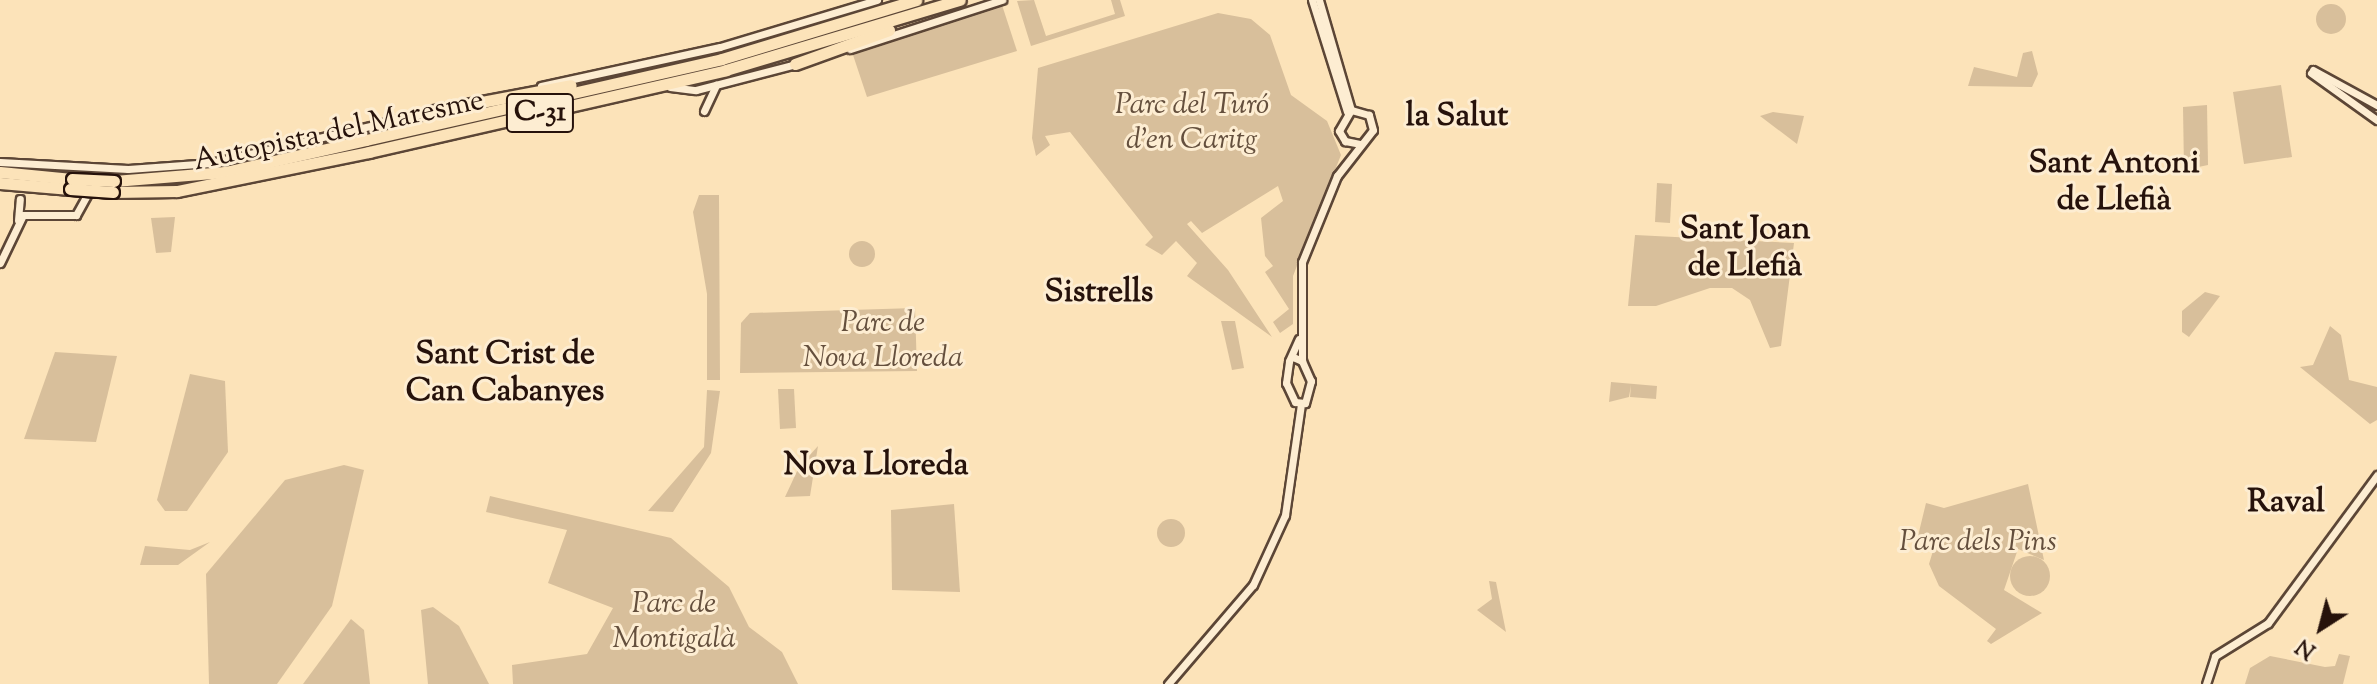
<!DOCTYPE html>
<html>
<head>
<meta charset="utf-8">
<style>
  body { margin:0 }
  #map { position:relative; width:2377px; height:684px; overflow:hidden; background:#fce3b9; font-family:"Sorts Mill Goudy",serif }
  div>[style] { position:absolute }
  .green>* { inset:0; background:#d8bf9b }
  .round { border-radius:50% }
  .roads { filter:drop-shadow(2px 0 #5c4636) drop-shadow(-2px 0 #5c4636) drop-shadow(0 2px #5c4636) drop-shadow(0 -2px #5c4636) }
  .tertiary>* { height:7px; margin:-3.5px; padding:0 3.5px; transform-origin:3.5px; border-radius:3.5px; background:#fdedd2 }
  .motorway>* { height:11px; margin:-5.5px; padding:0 5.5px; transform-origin:5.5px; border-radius:5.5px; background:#fce3b9 }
  .bridges { filter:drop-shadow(2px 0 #26120b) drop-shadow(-2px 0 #26120b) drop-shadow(0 2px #26120b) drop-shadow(0 -2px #26120b) }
  .motorway-bridge>* { height:11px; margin:-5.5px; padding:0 5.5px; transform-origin:5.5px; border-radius:5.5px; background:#fce3b9 }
  span { translate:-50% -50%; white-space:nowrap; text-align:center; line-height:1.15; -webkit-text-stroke:6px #fdedd2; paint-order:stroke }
  .shield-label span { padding:2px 6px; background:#fdedd2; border:2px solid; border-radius:6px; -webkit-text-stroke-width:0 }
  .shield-label { font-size:28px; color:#26120b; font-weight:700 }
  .park-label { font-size:30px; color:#644f3d; font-style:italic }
  .street-label { font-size:30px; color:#26120b }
  .neighbourhood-label { font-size:32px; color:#26120b; font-weight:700 }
  .north { position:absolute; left:2281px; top:588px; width:80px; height:80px; -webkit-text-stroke:6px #fdedd2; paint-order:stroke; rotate:216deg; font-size:22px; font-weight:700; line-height:32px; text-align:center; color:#26120b }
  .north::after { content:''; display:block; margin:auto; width:28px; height:36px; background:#26120b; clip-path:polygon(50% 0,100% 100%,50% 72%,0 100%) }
</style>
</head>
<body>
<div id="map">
  <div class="green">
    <div style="clip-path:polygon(1034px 0,1046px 36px,1115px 14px,1111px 0,1120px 0,1125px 16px,1031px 46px,1017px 1px)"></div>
    <div class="round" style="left:2316px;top:4px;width:30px;height:30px"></div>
    <div style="clip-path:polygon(1002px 5px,1017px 51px,867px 97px,853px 55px)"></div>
    <div style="clip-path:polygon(1218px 13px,1251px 19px,1270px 35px,1291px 95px,1327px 121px,1341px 155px,1293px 276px,1293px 324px,1280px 333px,1273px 322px,1289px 309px,1265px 272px,1273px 266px,1265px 256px,1261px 218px,1283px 201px,1278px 186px,1202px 233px,1191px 221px,1187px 224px,1228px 270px,1272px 337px,1187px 276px,1197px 263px,1176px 241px,1162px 255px,1145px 245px,1153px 237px,1070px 132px,1045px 136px,1050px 145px,1036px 156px,1032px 138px,1038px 68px)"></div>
    <div style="clip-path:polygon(2032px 51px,2038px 74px,2032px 87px,1968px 86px,1974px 67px,2017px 77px,2023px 53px)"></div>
    <div style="clip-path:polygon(2281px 85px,2292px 157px,2244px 164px,2233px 92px)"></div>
    <div style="clip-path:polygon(2207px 105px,2208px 165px,2184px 170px,2183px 107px)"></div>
    <div style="clip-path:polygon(1773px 112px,1804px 116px,1797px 144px,1760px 116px)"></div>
    <div style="clip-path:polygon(1657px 183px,1672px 184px,1670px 223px,1655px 222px)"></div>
    <div style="clip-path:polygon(699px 195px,719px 195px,720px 380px,707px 380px,707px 294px,693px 212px)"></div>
    <div style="clip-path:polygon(175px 217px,171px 252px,156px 253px,151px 218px)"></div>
    <div style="clip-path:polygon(1635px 235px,1794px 243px,1781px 346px,1770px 348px,1750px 300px,1732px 288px,1710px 288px,1656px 306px,1628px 306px)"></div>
    <div class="round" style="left:849px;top:241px;width:26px;height:26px"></div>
    <div style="clip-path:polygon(2205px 292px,2220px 296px,2189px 337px,2182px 332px,2182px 311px)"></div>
    <div style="clip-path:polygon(915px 308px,917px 371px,740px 373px,741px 323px,750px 313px)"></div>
    <div style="clip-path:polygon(1221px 321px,1235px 321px,1244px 368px,1232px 370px)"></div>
    <div style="clip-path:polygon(2330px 326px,2341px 335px,2349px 380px,2377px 387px,2377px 420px,2370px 424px,2300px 367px,2313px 365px)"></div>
    <div style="clip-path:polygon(55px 352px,117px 356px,96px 442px,24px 439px)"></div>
    <div style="clip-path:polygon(190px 374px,225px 381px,228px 452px,187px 511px,165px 511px,157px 500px)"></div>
    <div style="clip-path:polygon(1611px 382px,1657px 386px,1656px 399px,1630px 397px,1631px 385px,1629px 397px,1609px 402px)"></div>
    <div style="clip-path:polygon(778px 389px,794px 389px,796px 428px,780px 429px)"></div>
    <div style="clip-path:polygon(707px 390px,720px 391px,711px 453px,673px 512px,648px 511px,704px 447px)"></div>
    <div style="clip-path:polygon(818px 446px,810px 496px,785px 497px,799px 467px)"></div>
    <div style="clip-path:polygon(344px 465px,364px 470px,332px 606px,277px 684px,209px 684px,206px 574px,285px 480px)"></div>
    <div style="clip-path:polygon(2028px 484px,2044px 560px,2018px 549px,2004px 590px,2042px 613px,1991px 644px,1987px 641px,1996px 629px,1939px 586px,1929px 564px,1936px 541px,1918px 536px,1926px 503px,1944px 508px)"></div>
    <div style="clip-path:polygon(490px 496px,671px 538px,729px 587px,749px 627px,782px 652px,798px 684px,513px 684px,512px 665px,587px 654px,613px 608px,548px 583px,567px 530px,486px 512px)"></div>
    <div style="clip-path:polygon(954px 504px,960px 592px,892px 590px,891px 510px)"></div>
    <div class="round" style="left:1157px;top:519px;width:28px;height:28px"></div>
    <div style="clip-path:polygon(210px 542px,178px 565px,140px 565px,145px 546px,190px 550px)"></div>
    <div class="round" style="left:2010px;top:556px;width:40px;height:40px"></div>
    <div style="clip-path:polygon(1489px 581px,1496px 582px,1506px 632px,1477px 610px,1492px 599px)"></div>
    <div style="clip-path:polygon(433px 607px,459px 626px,489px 684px,428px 684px,421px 610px)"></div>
    <div style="clip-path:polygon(351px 619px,364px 630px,370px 684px,303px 684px)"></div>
    <div style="clip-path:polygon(2339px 654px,2350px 656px,2343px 684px,2245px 684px,2250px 668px,2270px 656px,2325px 667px,2335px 666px)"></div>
  </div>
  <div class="roads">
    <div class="tertiary">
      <div style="left:1312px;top:0;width:117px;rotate:72.6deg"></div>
      <div style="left:1319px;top:0;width:115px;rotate:73.8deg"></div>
      <div style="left:850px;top:49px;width:160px;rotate:-17.9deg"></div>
      <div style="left:2313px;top:70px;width:73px;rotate:28.7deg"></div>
      <div style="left:2311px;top:73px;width:81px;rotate:35.5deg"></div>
      <div style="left:541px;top:86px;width:183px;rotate:-12.3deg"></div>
      <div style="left:720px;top:47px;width:164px;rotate:-16.7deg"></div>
      <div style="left:670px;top:87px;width:26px;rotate:7deg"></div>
      <div style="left:696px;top:90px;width:103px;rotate:-14.6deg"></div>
      <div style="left:704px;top:111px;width:29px;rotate:-65deg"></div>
      <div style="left:0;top:162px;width:128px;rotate:3.1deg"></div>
      <div style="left:128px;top:169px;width:83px;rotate:-4.1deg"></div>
      <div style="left:211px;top:163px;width:230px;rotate:-13.1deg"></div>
      <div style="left:18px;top:220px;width:21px;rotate:-85deg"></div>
      <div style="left:0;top:263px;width:53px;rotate:-64.4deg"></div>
      <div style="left:23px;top:215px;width:53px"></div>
      <div style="left:76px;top:215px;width:31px;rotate:-61deg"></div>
      <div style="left:1293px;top:357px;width:10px;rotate:24deg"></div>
      <div style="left:1302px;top:361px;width:22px;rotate:66deg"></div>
      <div style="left:1311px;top:381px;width:23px;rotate:105deg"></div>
      <div style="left:1305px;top:403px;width:10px;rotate:-174deg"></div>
      <div style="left:1295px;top:402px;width:21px;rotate:-115deg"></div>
      <div style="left:1286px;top:383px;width:22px;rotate:-82deg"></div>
      <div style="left:1289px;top:361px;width:24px;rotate:-66deg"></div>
      <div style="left:1302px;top:361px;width:99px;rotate:-90deg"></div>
      <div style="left:1302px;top:262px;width:93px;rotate:-67.9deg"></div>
      <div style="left:1337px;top:176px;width:58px;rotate:-52deg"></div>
      <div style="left:1373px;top:130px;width:16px;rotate:-105deg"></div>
      <div style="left:1369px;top:115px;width:19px;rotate:-164deg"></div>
      <div style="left:1351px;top:110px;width:24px;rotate:120deg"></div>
      <div style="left:1339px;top:131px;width:12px;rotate:59deg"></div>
      <div style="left:1345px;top:141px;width:15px;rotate:11deg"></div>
      <div style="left:1168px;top:684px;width:130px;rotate:-49.4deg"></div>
      <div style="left:1253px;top:585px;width:77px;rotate:-65.4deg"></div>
      <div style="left:1285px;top:515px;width:112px;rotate:-81.8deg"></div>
      <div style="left:2206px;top:684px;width:29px;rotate:-72deg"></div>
      <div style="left:2215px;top:656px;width:62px;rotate:-31.9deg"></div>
      <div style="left:2268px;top:623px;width:184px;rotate:-53.6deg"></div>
    </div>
    <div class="motorway">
      <div style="left:795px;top:64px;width:100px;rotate:-19.9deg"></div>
      <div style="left:434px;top:111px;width:139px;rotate:-10.7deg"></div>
      <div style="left:0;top:172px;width:72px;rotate:5.6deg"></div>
      <div style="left:114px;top:181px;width:111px;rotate:-4.6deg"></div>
      <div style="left:225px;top:172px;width:145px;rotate:-12.8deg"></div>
      <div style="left:366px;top:140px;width:365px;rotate:-12.8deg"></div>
      <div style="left:722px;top:59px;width:203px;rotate:-16.9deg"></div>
      <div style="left:0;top:183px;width:70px;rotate:4.9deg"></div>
      <div style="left:113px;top:192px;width:64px;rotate:-0.9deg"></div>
      <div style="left:177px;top:191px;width:196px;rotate:-11.5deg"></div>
      <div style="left:369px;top:152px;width:366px;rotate:-12.9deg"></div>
      <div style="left:726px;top:70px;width:244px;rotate:-16.7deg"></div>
    </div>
  </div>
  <div class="bridges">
    <div class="motorway-bridge">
      <div style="left:72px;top:179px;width:42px;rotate:2.7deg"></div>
      <div style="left:70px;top:189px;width:43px;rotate:4deg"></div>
    </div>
  </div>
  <div class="shield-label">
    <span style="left:540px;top:113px">C-31</span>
  </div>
  <div class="park-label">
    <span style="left:1192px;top:123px">Parc del Turó<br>d'en Caritg</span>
    <span style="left:883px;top:341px">Parc de<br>Nova Lloreda</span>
    <span style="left:1978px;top:543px">Parc dels Pins</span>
    <span style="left:674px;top:622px">Parc de<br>Montigalà</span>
  </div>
  <div class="street-label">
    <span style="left:339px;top:132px;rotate:-12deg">Autopista del Maresme</span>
  </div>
  <div class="neighbourhood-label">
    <span style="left:1457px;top:117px">la Salut</span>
    <span style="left:2114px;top:183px">Sant Antoni<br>de Llefià</span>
    <span style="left:1745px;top:249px">Sant Joan<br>de Llefià</span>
    <span style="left:1099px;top:293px">Sistrells</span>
    <span style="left:505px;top:374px">Sant Crist de<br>Can Cabanyes</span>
    <span style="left:876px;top:466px">Nova Lloreda</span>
    <span style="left:2286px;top:503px">Raval</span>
  </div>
  <div class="north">N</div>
</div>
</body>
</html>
